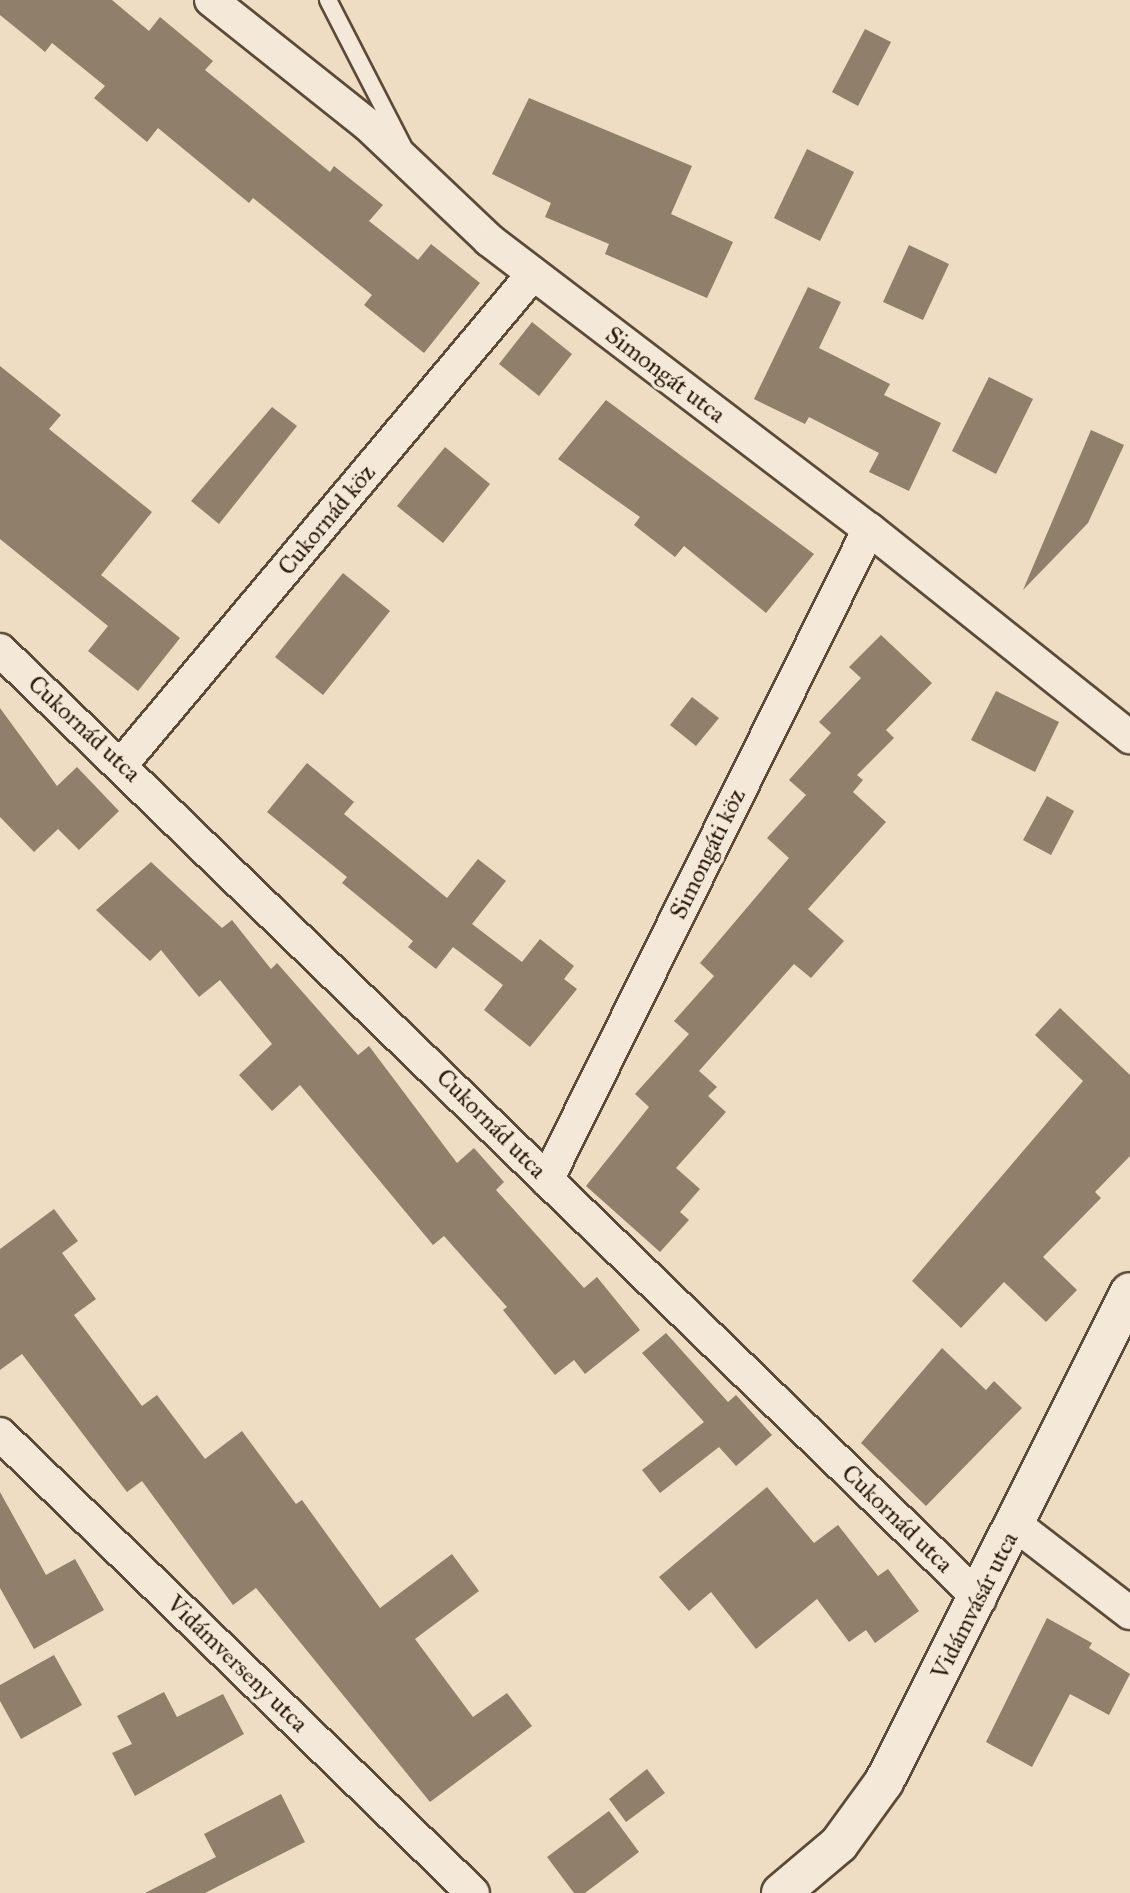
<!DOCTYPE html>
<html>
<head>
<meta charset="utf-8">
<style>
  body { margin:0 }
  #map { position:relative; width:1130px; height:1893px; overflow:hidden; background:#eeddc3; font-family:"IM FELL Great Primer",serif }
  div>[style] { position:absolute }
  .building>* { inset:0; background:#907f6a }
  .roads { filter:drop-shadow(2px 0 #5b4a38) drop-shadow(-2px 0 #5b4a38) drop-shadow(0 2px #5b4a38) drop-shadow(0 -2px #5b4a38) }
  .service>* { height:16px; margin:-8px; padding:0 8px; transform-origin:8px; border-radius:8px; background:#f4e9d8 }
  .minor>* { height:32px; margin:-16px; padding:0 16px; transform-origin:16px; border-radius:16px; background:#f4e9d8 }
  .secondary>* { height:38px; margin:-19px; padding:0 19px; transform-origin:19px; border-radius:19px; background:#f4e9d8 }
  span { translate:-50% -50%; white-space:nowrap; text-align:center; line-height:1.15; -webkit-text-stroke:7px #f4e9d8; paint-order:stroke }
  .street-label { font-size:24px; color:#2a190a }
</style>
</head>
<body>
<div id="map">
  <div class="building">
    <div style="clip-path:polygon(0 0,112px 0,149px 31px,160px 17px,213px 61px,205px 70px,330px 172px,334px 166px,383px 205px,369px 221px,418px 260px,431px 244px,480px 283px,424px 353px,364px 305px,372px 295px,253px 198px,249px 203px,158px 128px,147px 142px,94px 98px,105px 86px,52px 43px,45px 52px,32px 41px,0 15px)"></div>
    <div style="clip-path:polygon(865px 29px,891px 42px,858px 106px,832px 92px)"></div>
    <div style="clip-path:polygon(529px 98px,692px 166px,671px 214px,733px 242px,707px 298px,605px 254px,609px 244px,545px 217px,551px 203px,492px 174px)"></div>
    <div style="clip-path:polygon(807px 149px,854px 172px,820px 241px,774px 218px)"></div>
    <div style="clip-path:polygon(909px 245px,949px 264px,923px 320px,883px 302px)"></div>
    <div style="clip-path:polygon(808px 287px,841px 302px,819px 348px,890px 384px,884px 395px,941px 423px,909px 491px,869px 472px,879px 453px,809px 417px,805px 424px,754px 399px)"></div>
    <div style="clip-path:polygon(532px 322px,572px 354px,539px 396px,499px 364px)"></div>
    <div style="clip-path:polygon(0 366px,61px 415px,49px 429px,152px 512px,101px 575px,180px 638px,138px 691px,88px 651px,108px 626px,0 539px)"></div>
    <div style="clip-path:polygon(989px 377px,1033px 399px,996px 474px,952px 451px)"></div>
    <div style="clip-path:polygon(606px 400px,814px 554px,766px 613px,684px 546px,675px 557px,634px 525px,640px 517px,558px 459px)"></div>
    <div style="clip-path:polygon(272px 407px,297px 426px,219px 524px,191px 501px)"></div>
    <div style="clip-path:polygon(1091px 430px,1124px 445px,1088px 523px,1023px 590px)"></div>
    <div style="clip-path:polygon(445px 447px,490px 484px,443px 543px,397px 506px)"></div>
    <div style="clip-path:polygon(343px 573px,390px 611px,323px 695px,275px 657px)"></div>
    <div style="clip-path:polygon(881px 635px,932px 683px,886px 730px,894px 738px,857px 775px,863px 780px,853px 792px,886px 822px,808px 909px,844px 941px,811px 978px,794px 964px,699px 1071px,717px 1087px,708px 1096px,726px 1112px,676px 1168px,700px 1189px,680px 1212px,689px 1220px,660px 1252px,586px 1186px,649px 1107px,635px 1094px,689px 1034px,674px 1021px,714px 976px,700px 963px,789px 858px,767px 838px,806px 795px,789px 780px,831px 733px,819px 722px,861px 678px,849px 667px)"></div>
    <div style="clip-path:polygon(996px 691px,1059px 722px,1035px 772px,971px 740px)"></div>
    <div style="clip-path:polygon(692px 697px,719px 718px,696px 746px,670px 725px)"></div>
    <div style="clip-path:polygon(0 708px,57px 786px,77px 767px,119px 811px,79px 850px,58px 829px,34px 852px,0 817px)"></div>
    <div style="clip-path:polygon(307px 763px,354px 802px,344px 814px,447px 898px,478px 859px,506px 881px,472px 924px,522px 962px,540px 939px,574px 966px,564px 979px,577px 989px,530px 1047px,484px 1010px,503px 985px,453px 947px,436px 969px,408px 947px,413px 941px,342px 883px,347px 877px,267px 812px)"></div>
    <div style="clip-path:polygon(1047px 796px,1074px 811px,1051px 855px,1023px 840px)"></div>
    <div style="clip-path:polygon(151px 862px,222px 928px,232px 920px,271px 969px,277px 963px,358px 1055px,369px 1046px,457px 1163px,474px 1148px,504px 1182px,496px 1190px,584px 1288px,597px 1277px,640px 1330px,585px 1374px,574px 1360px,555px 1375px,503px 1310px,507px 1307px,444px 1236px,433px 1245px,300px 1085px,272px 1111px,239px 1075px,272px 1044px,220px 980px,199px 997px,161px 950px,150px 961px,96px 910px)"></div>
    <div style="clip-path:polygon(1060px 1008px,1130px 1075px,1130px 1156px,1095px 1192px,1101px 1198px,1043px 1257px,1077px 1290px,1046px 1322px,1004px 1282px,961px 1328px,912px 1281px,1083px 1081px,1035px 1035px)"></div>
    <div style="clip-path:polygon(54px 1209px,78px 1241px,62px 1253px,96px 1299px,74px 1315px,142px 1406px,157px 1395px,205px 1459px,242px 1431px,296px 1504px,302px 1500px,380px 1608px,452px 1554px,479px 1591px,415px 1639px,473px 1717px,507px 1693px,532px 1726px,430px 1802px,256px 1588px,233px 1605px,142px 1481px,127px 1492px,22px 1354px,0 1370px,0 1249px)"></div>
    <div style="clip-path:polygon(666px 1333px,728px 1402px,736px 1395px,772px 1435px,736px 1466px,719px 1447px,660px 1493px,642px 1470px,704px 1422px,642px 1353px)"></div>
    <div style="clip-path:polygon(942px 1348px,986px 1390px,994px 1381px,1022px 1408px,926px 1506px,861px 1443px)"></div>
    <div style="clip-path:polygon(767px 1487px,814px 1543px,838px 1525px,878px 1576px,888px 1569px,919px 1611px,875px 1643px,866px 1630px,849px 1642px,817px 1599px,756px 1649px,711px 1592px,689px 1611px,659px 1577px)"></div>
    <div style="clip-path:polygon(0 1492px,46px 1575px,75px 1559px,104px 1610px,34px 1649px,0 1588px)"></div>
    <div style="clip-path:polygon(1047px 1618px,1092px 1643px,1089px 1648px,1130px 1674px,1109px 1715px,1070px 1694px,1032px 1767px,986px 1742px)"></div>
    <div style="clip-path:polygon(54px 1655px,82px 1705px,21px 1739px,0 1701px,0 1685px)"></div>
    <div style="clip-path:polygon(164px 1692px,177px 1717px,223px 1694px,244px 1734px,135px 1796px,112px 1753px,132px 1744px,117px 1716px)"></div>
    <div style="clip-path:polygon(647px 1769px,665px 1793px,626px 1822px,609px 1799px)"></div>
    <div style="clip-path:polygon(281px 1794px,305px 1842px,205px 1893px,145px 1893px,216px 1857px,204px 1834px)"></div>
    <div style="clip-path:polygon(609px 1811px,639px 1852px,585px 1893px,574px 1893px,547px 1857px)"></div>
  </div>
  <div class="roads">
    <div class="service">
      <div style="left:328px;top:0;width:164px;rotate:62.8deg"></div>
    </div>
    <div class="minor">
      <div style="left:211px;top:0;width:201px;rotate:38.5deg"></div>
      <div style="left:368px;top:125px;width:167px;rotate:43.5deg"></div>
      <div style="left:489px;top:240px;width:477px;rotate:37.3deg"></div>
      <div style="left:869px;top:529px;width:334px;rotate:38.6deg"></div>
      <div style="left:0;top:650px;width:1364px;rotate:44.08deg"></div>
      <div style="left:121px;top:765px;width:641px;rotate:-50deg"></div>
      <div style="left:547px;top:1180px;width:726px;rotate:-63.68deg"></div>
      <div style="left:0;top:1434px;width:659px;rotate:44.14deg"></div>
      <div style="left:1016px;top:1525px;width:144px;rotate:37.7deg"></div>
    </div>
    <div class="secondary">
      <div style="left:781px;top:1893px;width:76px;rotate:-40.2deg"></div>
      <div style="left:839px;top:1844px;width:77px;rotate:-54deg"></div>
      <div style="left:884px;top:1782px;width:548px;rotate:-63.34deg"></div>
    </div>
  </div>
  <div class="street-label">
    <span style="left:665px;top:375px;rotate:37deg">Simongát utca</span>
    <span style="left:327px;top:520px;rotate:-50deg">Cukornád köz</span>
    <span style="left:84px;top:729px;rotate:43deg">Cukornád utca</span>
    <span style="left:708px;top:854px;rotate:-64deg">Simongáti köz</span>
    <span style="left:491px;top:1124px;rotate:45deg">Cukornád utca</span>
    <span style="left:897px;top:1519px;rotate:44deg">Cukornád utca</span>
    <span style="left:975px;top:1606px;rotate:-63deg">Vidámvásár utca</span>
    <span style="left:237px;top:1664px;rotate:44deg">Vidámverseny utca</span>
  </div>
</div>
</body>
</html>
